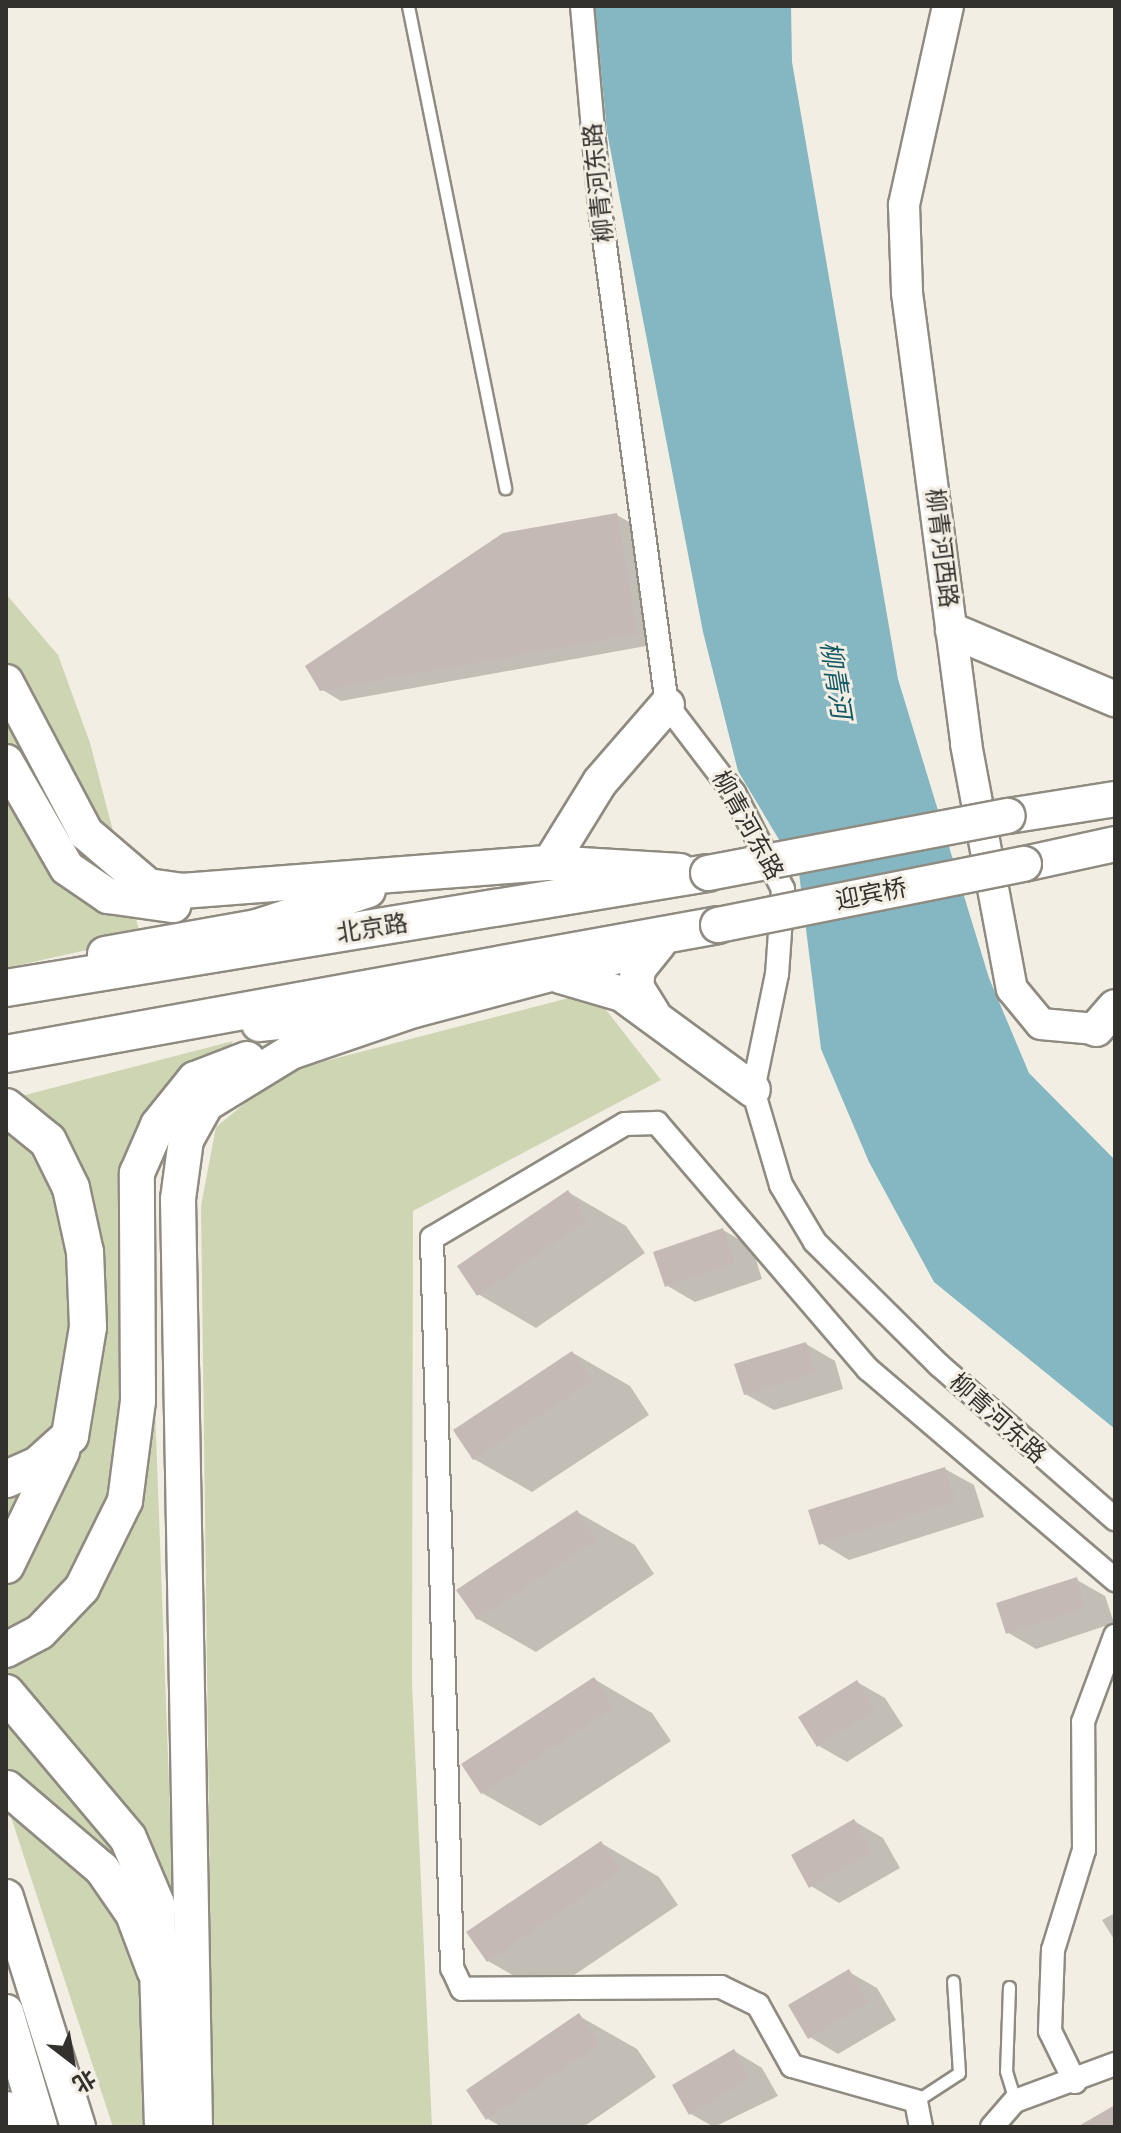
<!DOCTYPE html>
<html>
<head>
<meta charset="utf-8">
<style>
  body { margin:0 }
  #map { position:relative; width:1121px; height:2133px; overflow:hidden; background:#f3eee4; font-family:"Asap Condensed","Noto Sans SC",sans-serif }
  div>[style] { position:absolute }
  .green>* { inset:0; background:#ced5b3 }
  .water>* { inset:0; background:#84b7c2 }
  .shadow>* { inset:0; background:#0003 }
  .building>* { inset:0; background:#c5b9b6 }
  .roads { filter:drop-shadow(2px 0 #8f8b81) drop-shadow(-2px 0 #8f8b81) drop-shadow(0 2px #8f8b81) drop-shadow(0 -2px #8f8b81) }
  .service>* { height:11px; margin:-5.5px; padding:0 5.5px; transform-origin:5.5px; border-radius:5.5px; background:#fff }
  .minor>* { height:22px; margin:-11px; padding:0 11px; transform-origin:11px; border-radius:11px; background:#fff }
  .secondary>* { height:30px; margin:-15px; padding:0 15px; transform-origin:15px; border-radius:15px; background:#fff }
  .primary>* { height:34px; margin:-17px; padding:0 17px; transform-origin:17px; border-radius:17px; background:#fff }
  .trunk>* { height:36px; margin:-18px; padding:0 18px; transform-origin:18px; border-radius:18px; background:#fff }
  .bridges { filter:drop-shadow(2px 0 #8f8b81) drop-shadow(-2px 0 #8f8b81) drop-shadow(0 2px #8f8b81) drop-shadow(0 -2px #8f8b81) }
  .primary-bridge>* { height:34px; margin:-17px; padding:0 17px; transform-origin:17px; border-radius:17px; background:#fff }
  span { translate:-50% -50%; white-space:nowrap; text-align:center; line-height:1.15; -webkit-text-stroke:6px #f3eee4; paint-order:stroke }
  .street-label { font-size:24px; color:#33312d }
  .water-label { font-size:26px; color:#135a66; font-style:italic }
  .frame { position:absolute; inset:0; border:8px solid #33312d; pointer-events:none }
  .north { position:absolute; left:32px; top:2021px; width:80px; height:80px; -webkit-text-stroke:6px #f3eee4; paint-order:stroke; rotate:149deg; font-size:22px; font-weight:700; line-height:32px; text-align:center; color:#33312d }
  .north::after { content:''; display:block; margin:auto; width:28px; height:36px; background:#33312d; clip-path:polygon(50% 0,100% 100%,50% 72%,0 100%) }
</style>
</head>
<body>
<div id="map">
  <div class="green">
    <div style="clip-path:polygon(6px 594px,58px 655px,90px 743px,141px 938px,6px 968px)"></div>
    <div style="clip-path:polygon(592px 992px,661px 1080px,413px 1211px,412px 1683px,432px 2127px,213px 2127px,201px 1206px,216px 1127px,283px 1072px)"></div>
    <div style="clip-path:polygon(233px 1041px,147px 1192px,174px 1918px,144px 1967px,151px 2127px,113px 2127px,6px 1802px,6px 1100px)"></div>
  </div>
  <div class="water">
    <div style="clip-path:polygon(595px 6px,791px 6px,792px 62px,898px 679px,989px 978px,1029px 1073px,1115px 1160px,1115px 1429px,934px 1282px,869px 1162px,821px 1049px,799px 873px,738px 771px,703px 632px,607px 132px)"></div>
  </div>
  <div class="shadow">
    <div style="clip-path:polygon(617px 515px,636px 526px,657px 644px,341px 701px,321px 689px)"></div>
    <div style="clip-path:polygon(568px 1192px,626px 1226px,645px 1253px,536px 1328px,478px 1294px)"></div>
    <div style="clip-path:polygon(723px 1230px,752px 1247px,762px 1279px,695px 1302px,666px 1285px)"></div>
    <div style="clip-path:polygon(806px 1344px,835px 1361px,843px 1389px,774px 1410px,745px 1394px)"></div>
    <div style="clip-path:polygon(573px 1353px,630px 1386px,649px 1415px,532px 1492px,474px 1459px)"></div>
    <div style="clip-path:polygon(945px 1469px,974px 1485px,984px 1517px,849px 1560px,821px 1543px)"></div>
    <div style="clip-path:polygon(577px 1512px,635px 1545px,654px 1574px,536px 1652px,478px 1619px)"></div>
    <div style="clip-path:polygon(1077px 1580px,1105px 1596px,1114px 1623px,1036px 1649px,1007px 1632px)"></div>
    <div style="clip-path:polygon(594px 1679px,652px 1713px,671px 1741px,540px 1826px,482px 1793px)"></div>
    <div style="clip-path:polygon(857px 1682px,885px 1698px,903px 1726px,847px 1762px,819px 1746px)"></div>
    <div style="clip-path:polygon(854px 1821px,883px 1838px,900px 1868px,839px 1903px,811px 1886px)"></div>
    <div style="clip-path:polygon(601px 1843px,659px 1877px,678px 1905px,546px 1994px,488px 1961px)"></div>
    <div style="clip-path:polygon(1115px 1913px,1115px 1941px,1102px 1920px)"></div>
    <div style="clip-path:polygon(849px 1972px,877px 1988px,896px 2020px,838px 2054px,810px 2037px)"></div>
    <div style="clip-path:polygon(579px 2016px,637px 2049px,656px 2077px,583px 2127px,502px 2127px,488px 2119px)"></div>
    <div style="clip-path:polygon(734px 2051px,762px 2068px,778px 2096px,714px 2127px,691px 2114px)"></div>
  </div>
  <div class="building">
    <div style="clip-path:polygon(617px 513px,638px 634px,320px 691px,305px 666px,503px 533px)"></div>
    <div style="clip-path:polygon(568px 1190px,588px 1220px,477px 1296px,457px 1266px)"></div>
    <div style="clip-path:polygon(723px 1228px,735px 1263px,665px 1287px,653px 1252px)"></div>
    <div style="clip-path:polygon(806px 1342px,816px 1373px,744px 1395px,734px 1364px)"></div>
    <div style="clip-path:polygon(572px 1351px,593px 1381px,473px 1460px,453px 1430px)"></div>
    <div style="clip-path:polygon(945px 1467px,956px 1501px,819px 1545px,808px 1510px)"></div>
    <div style="clip-path:polygon(577px 1510px,597px 1540px,477px 1620px,456px 1590px)"></div>
    <div style="clip-path:polygon(1077px 1577px,1086px 1608px,1006px 1634px,996px 1603px)"></div>
    <div style="clip-path:polygon(594px 1677px,614px 1708px,481px 1794px,461px 1764px)"></div>
    <div style="clip-path:polygon(857px 1680px,876px 1710px,817px 1747px,798px 1717px)"></div>
    <div style="clip-path:polygon(854px 1819px,873px 1852px,809px 1888px,791px 1855px)"></div>
    <div style="clip-path:polygon(601px 1841px,621px 1871px,487px 1962px,466px 1932px)"></div>
    <div style="clip-path:polygon(849px 1969px,869px 2003px,808px 2039px,788px 2005px)"></div>
    <div style="clip-path:polygon(579px 2013px,600px 2044px,486px 2120px,466px 2090px)"></div>
    <div style="clip-path:polygon(734px 2049px,751px 2079px,689px 2115px,672px 2085px)"></div>
    <div style="clip-path:polygon(1115px 2105px,1115px 2127px,1077px 2127px)"></div>
  </div>
  <div class="roads">
    <div class="service">
      <div style="left:408px;top:6px;width:492px;rotate:78.6deg"></div>
      <div style="left:1009px;top:1987px;width:84px;rotate:92deg"></div>
      <div style="left:1006px;top:2071px;width:31px;rotate:73deg"></div>
      <div style="left:916px;top:2101px;width:51px;rotate:-33.1deg"></div>
      <div style="left:959px;top:2073px;width:92px;rotate:-93.7deg"></div>
    </div>
    <div class="minor">
      <div style="left:582px;top:6px;width:203px;rotate:84.9deg"></div>
      <div style="left:600px;top:208px;width:501px;rotate:82.32deg"></div>
      <div style="left:667px;top:705px;width:111px;rotate:52.7deg"></div>
      <div style="left:734px;top:793px;width:108px;rotate:63deg"></div>
      <div style="left:783px;top:889px;width:85px;rotate:94deg"></div>
      <div style="left:777px;top:974px;width:118px;rotate:101.7deg"></div>
      <div style="left:753px;top:1090px;width:99px;rotate:73.6deg"></div>
      <div style="left:781px;top:1185px;width:66px;rotate:59.2deg"></div>
      <div style="left:815px;top:1242px;width:175px;rotate:44.8deg"></div>
      <div style="left:939px;top:1365px;width:234px;rotate:41.2deg"></div>
      <div style="left:1075px;top:2082px;width:57px;rotate:-116.1deg"></div>
      <div style="left:1050px;top:2031px;width:81px;rotate:-87.9deg"></div>
      <div style="left:1053px;top:1950px;width:105px;rotate:-72.8deg"></div>
      <div style="left:1084px;top:1850px;width:128px;rotate:-90.4deg"></div>
      <div style="left:1083px;top:1722px;width:92px;rotate:-69.6deg"></div>
      <div style="left:921px;top:2127px;width:26px;rotate:-101deg"></div>
      <div style="left:916px;top:2101px;width:129px;rotate:-164.2deg"></div>
      <div style="left:792px;top:2066px;width:70px;rotate:-119.1deg"></div>
      <div style="left:758px;top:2005px;width:41px;rotate:-154.1deg"></div>
      <div style="left:721px;top:1987px;width:259px;rotate:179.6deg"></div>
      <div style="left:462px;top:1989px;width:23px;rotate:-115deg"></div>
      <div style="left:452px;top:1968px;width:730px;rotate:-91.57deg"></div>
      <div style="left:432px;top:1238px;width:224px;rotate:-30.6deg"></div>
      <div style="left:625px;top:1124px;width:32px;rotate:-2deg"></div>
      <div style="left:657px;top:1123px;width:324px;rotate:49.4deg"></div>
      <div style="left:868px;top:1369px;width:325px;rotate:40.5deg"></div>
      <div style="left:992px;top:2127px;width:35px;rotate:-49deg"></div>
      <div style="left:1015px;top:2101px;width:107px;rotate:-20.3deg"></div>
    </div>
    <div class="secondary">
      <div style="left:948px;top:6px;width:204px;rotate:102.5deg"></div>
      <div style="left:904px;top:205px;width:88px;rotate:88deg"></div>
      <div style="left:907px;top:293px;width:455px;rotate:82.5deg"></div>
      <div style="left:966px;top:744px;width:249px;rotate:79.4deg"></div>
      <div style="left:1012px;top:989px;width:45px;rotate:50.4deg"></div>
      <div style="left:1041px;top:1024px;width:55px;rotate:5.2deg"></div>
    </div>
    <div class="primary">
      <div style="left:953px;top:631px;width:176px;rotate:22.8deg"></div>
      <div style="left:6px;top:682px;width:171px;rotate:62.1deg"></div>
      <div style="left:86px;top:833px;width:82px;rotate:40.5deg"></div>
      <div style="left:148px;top:886px;width:34px;rotate:8deg"></div>
      <div style="left:182px;top:891px;width:369px;rotate:-4.4deg"></div>
      <div style="left:550px;top:863px;width:130px;rotate:3.5deg"></div>
      <div style="left:6px;top:762px;width:122px;rotate:60.1deg"></div>
      <div style="left:67px;top:868px;width:50px;rotate:34.3deg"></div>
      <div style="left:108px;top:896px;width:66px;rotate:7.9deg"></div>
      <div style="left:1008px;top:816px;width:108px;rotate:-9deg"></div>
      <div style="left:550px;top:863px;width:95px;rotate:-58.3deg"></div>
      <div style="left:600px;top:782px;width:102px;rotate:-49deg"></div>
      <div style="left:1024px;top:864px;width:93px;rotate:-12.4deg"></div>
      <div style="left:105px;top:954px;width:154px;rotate:-10.1deg"></div>
      <div style="left:257px;top:927px;width:117px;rotate:-18.4deg"></div>
      <div style="left:560px;top:976px;width:65px;rotate:16.2deg"></div>
      <div style="left:622px;top:994px;width:162px;rotate:36.2deg"></div>
      <div style="left:653px;top:1014px;width:32px;rotate:-122deg"></div>
      <div style="left:636px;top:987px;width:18px;rotate:-84deg"></div>
      <div style="left:638px;top:969px;width:33px;rotate:-51deg"></div>
      <div style="left:259px;top:1024px;width:108px;rotate:-5.9deg"></div>
      <div style="left:1096px;top:1029px;width:29px;rotate:-49deg"></div>
      <div style="left:6px;top:1650px;width:38px;rotate:-28deg"></div>
      <div style="left:40px;top:1632px;width:61px;rotate:-46.3deg"></div>
      <div style="left:82px;top:1588px;width:97px;rotate:-63.7deg"></div>
      <div style="left:125px;top:1501px;width:101px;rotate:-82.6deg"></div>
      <div style="left:138px;top:1401px;width:228px;rotate:-90.3deg"></div>
      <div style="left:137px;top:1173px;width:52px;rotate:-66.4deg"></div>
      <div style="left:158px;top:1125px;width:59px;rotate:-51.2deg"></div>
      <div style="left:195px;top:1079px;width:56px;rotate:-21deg"></div>
      <div style="left:7px;top:1788px;width:125px;rotate:40.5deg"></div>
      <div style="left:102px;top:1869px;width:55px;rotate:55.4deg"></div>
      <div style="left:133px;top:1914px;width:60px;rotate:69.4deg"></div>
      <div style="left:6px;top:1897px;width:241px;rotate:72.6deg"></div>
      <div style="left:6px;top:2012px;width:120px;rotate:73.5deg"></div>
      <div style="left:195px;top:2127px;width:928px;rotate:-91.05deg"></div>
      <div style="left:178px;top:1199px;width:60px;rotate:-82.3deg"></div>
      <div style="left:186px;top:1140px;width:41px;rotate:-60.9deg"></div>
      <div style="left:206px;top:1104px;width:100px;rotate:-31.5deg"></div>
      <div style="left:291px;top:1052px;width:130px;rotate:-18.9deg"></div>
      <div style="left:414px;top:1010px;width:212px;rotate:-14.8deg"></div>
    </div>
    <div class="trunk">
      <div style="left:6px;top:988px;width:711px;rotate:-9.3deg"></div>
      <div style="left:6px;top:1054px;width:724px;rotate:-10.27deg"></div>
      <div style="left:6px;top:1107px;width:54px;rotate:39deg"></div>
      <div style="left:48px;top:1141px;width:52px;rotate:63.9deg"></div>
      <div style="left:71px;top:1188px;width:66px;rotate:77.7deg"></div>
      <div style="left:85px;top:1252px;width:75px;rotate:87.7deg"></div>
      <div style="left:88px;top:1327px;width:110px;rotate:99.4deg"></div>
      <div style="left:70px;top:1436px;width:43px;rotate:137.8deg"></div>
      <div style="left:38px;top:1465px;width:35px;rotate:156deg"></div>
      <div style="left:6px;top:1565px;width:127px;rotate:-64.2deg"></div>
      <div style="left:6px;top:1693px;width:189px;rotate:49.9deg"></div>
      <div style="left:128px;top:1838px;width:72px;rotate:67deg"></div>
      <div style="left:156px;top:1904px;width:223px;rotate:88.2deg"></div>
      <div style="left:6px;top:2110px;width:18px;rotate:71deg"></div>
    </div>
  </div>
  <div class="bridges">
    <div class="primary-bridge">
      <div style="left:708px;top:873px;width:305px;rotate:-10.8deg"></div>
      <div style="left:718px;top:925px;width:312px;rotate:-11.3deg"></div>
    </div>
  </div>
  <div class="street-label">
    <span style="left:598px;top:183px;rotate:-96deg">柳青河东路</span>
    <span style="left:942px;top:548px;rotate:83deg">柳青河西路</span>
    <span style="left:748px;top:825px;rotate:61deg">柳青河东路</span>
    <span style="left:871px;top:894px;rotate:-11deg">迎宾桥</span>
    <span style="left:372px;top:928px;rotate:-9deg">北京路</span>
    <span style="left:998px;top:1418px;rotate:42deg">柳青河东路</span>
  </div>
  <div class="water-label">
    <span style="left:835px;top:680px;rotate:81deg">柳青河</span>
  </div>
  <div class="frame"></div>
  <div class="north">北</div>
</div>
</body>
</html>
